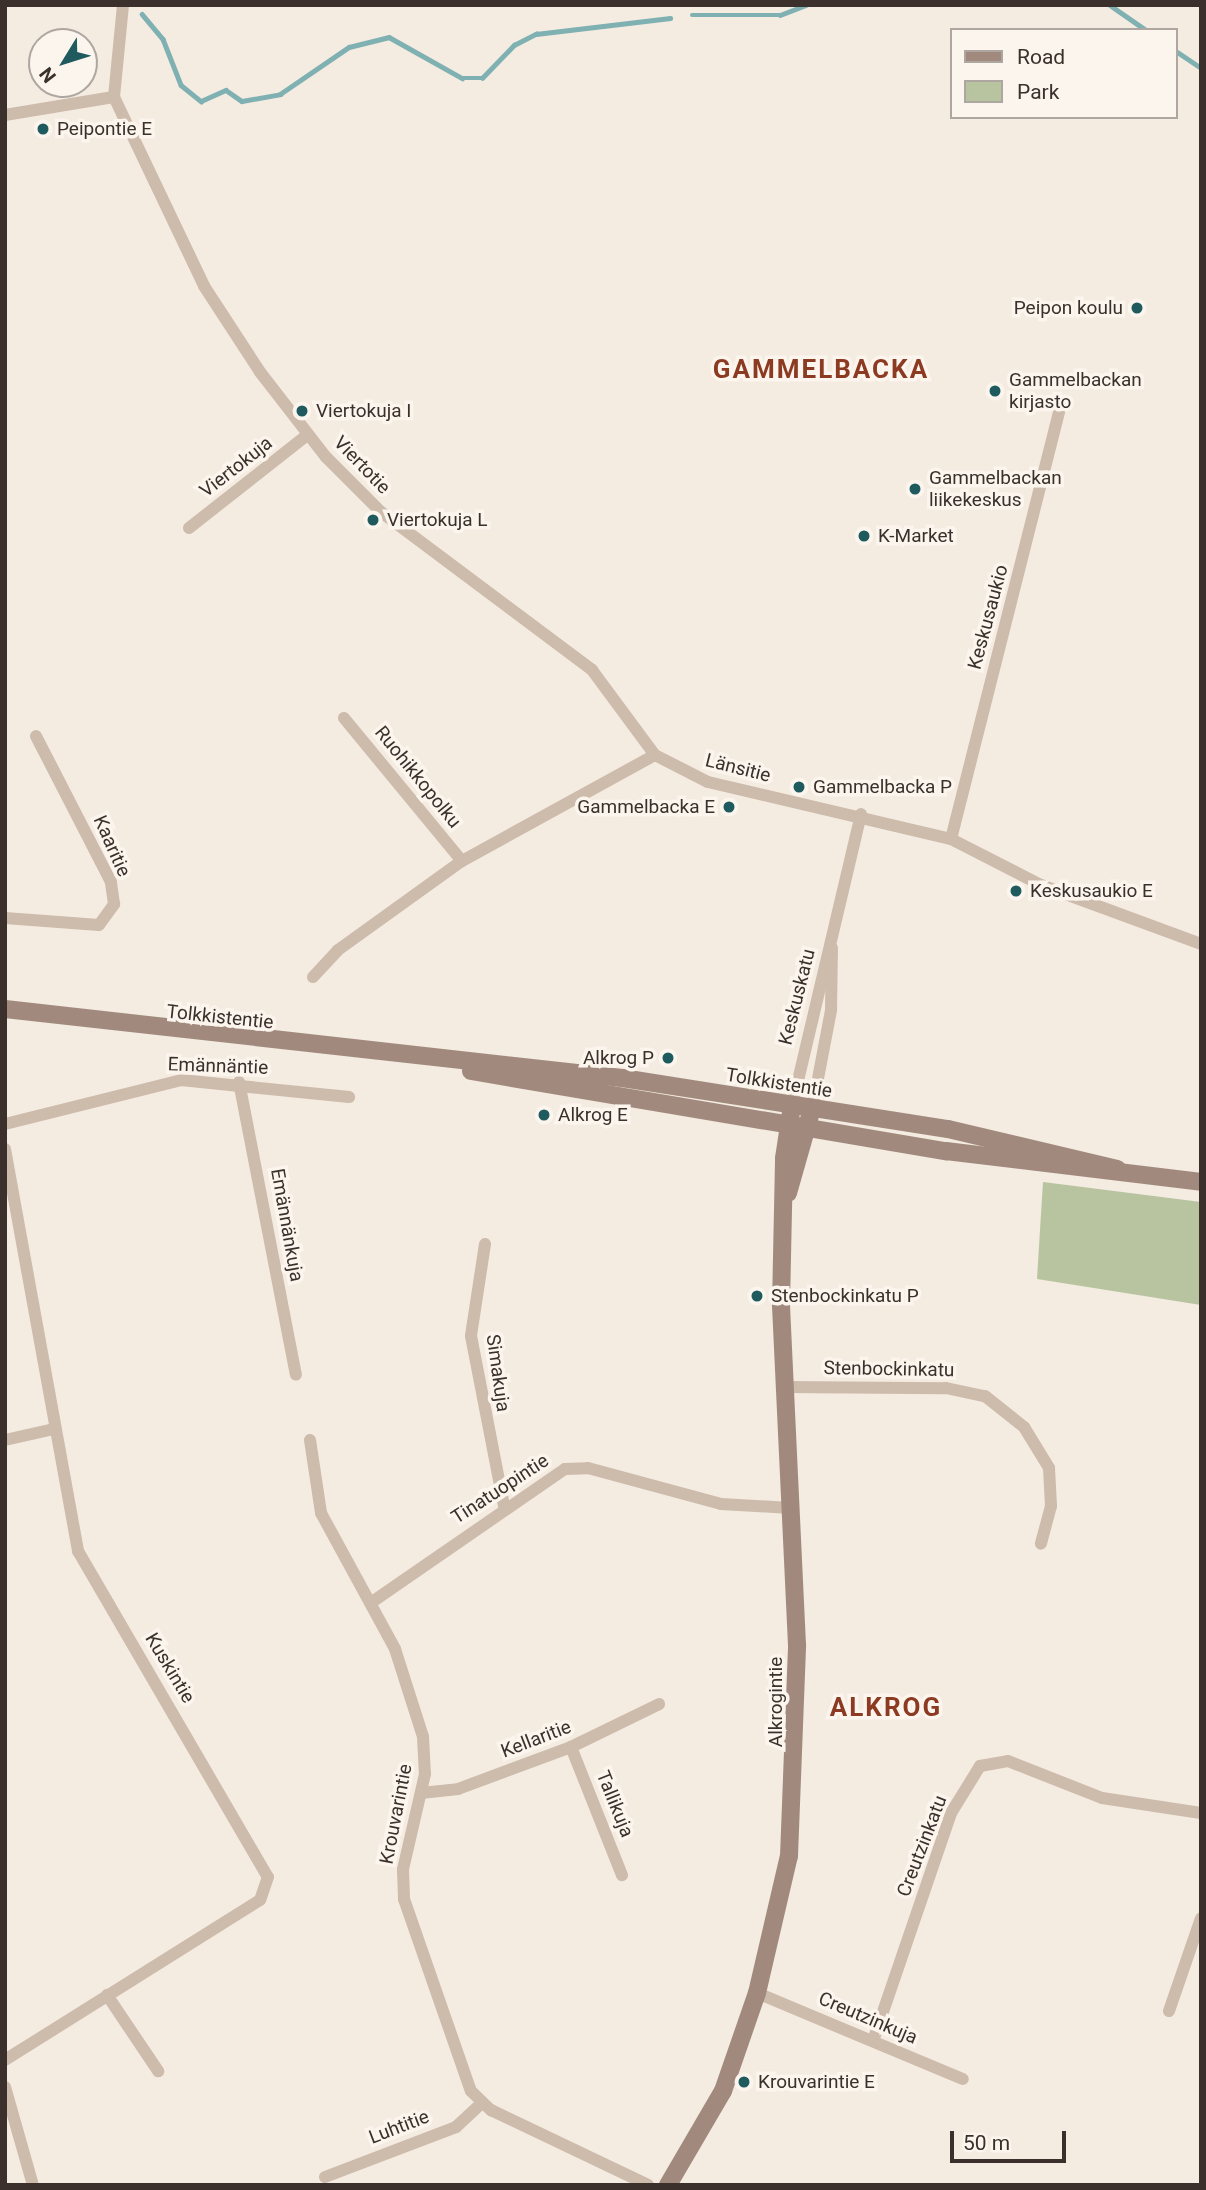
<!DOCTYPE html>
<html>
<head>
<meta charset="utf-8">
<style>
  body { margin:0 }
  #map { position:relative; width:1206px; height:2190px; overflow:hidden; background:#f4ebe1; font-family:Roboto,sans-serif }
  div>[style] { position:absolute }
  .green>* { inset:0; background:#b8c4a0 }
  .stream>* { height:4.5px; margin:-2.25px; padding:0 2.25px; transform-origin:2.25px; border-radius:2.25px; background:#7fb0b2 }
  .street>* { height:12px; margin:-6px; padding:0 6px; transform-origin:6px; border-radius:6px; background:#cdbbac }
  .secondary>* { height:18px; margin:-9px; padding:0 9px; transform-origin:9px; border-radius:9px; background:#a18a7d }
  .dots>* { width:19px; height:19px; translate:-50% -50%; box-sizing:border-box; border:4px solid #fbf5ee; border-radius:50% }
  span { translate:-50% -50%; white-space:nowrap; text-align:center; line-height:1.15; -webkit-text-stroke:7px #fbf5ee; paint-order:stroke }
  .poi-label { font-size:19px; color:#3b302b }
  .left { translate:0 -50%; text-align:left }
  .right { translate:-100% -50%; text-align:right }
  .street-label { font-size:19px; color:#3b302b }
  .district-label { font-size:26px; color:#8c3b22; font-weight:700; letter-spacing:2px }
  .frame { position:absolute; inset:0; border:7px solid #3b302b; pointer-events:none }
  .legend { position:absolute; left:950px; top:28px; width:228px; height:91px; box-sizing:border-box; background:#fbf5ee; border:2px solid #aea6a0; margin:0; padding:9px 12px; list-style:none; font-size:21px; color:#3b302b }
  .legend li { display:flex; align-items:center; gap:14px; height:35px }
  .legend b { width:35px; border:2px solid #aea6a0 }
  .north { position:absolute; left:28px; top:28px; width:70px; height:70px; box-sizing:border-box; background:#fbf5ee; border:2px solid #aea6a0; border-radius:50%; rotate:232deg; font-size:19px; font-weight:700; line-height:28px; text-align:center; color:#3b302b }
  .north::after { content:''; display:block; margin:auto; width:24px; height:32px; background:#1f5a5e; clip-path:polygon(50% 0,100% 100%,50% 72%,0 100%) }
  .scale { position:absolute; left:950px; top:2131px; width:116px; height:32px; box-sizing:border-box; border:4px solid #3b302b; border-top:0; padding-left:9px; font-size:21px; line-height:24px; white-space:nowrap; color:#3b302b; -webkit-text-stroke:5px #fbf5ee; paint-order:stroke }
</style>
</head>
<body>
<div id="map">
  <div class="green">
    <div style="clip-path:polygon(1043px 1182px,1201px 1202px,1201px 1305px,1037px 1279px)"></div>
  </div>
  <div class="stream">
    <div style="left:1110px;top:5px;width:44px;rotate:34.8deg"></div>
    <div style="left:142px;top:14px;width:33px;rotate:50deg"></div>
    <div style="left:163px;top:39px;width:49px;rotate:68.6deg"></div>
    <div style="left:181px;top:85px;width:26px;rotate:39deg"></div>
    <div style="left:201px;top:101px;width:27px;rotate:-24deg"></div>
    <div style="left:226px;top:90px;width:19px;rotate:35deg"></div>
    <div style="left:242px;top:101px;width:39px;rotate:-10deg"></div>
    <div style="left:280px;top:94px;width:83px;rotate:-34.3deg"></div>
    <div style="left:349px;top:47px;width:41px;rotate:-14deg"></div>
    <div style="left:389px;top:37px;width:84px;rotate:29.3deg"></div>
    <div style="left:462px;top:78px;width:20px"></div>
    <div style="left:482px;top:78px;width:46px;rotate:-45.9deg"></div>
    <div style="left:514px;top:45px;width:25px;rotate:-27deg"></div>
    <div style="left:536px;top:34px;width:135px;rotate:-6.8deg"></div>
    <div style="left:692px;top:15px;width:88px"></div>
    <div style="left:780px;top:15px;width:28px;rotate:-21deg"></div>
    <div style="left:1176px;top:51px;width:30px;rotate:34deg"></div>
  </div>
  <div class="street">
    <div style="left:123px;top:5px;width:92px;rotate:95.6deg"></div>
    <div style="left:114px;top:97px;width:209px;rotate:64.5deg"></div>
    <div style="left:204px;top:286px;width:103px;rotate:56.9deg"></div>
    <div style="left:260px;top:372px;width:108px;rotate:52.2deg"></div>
    <div style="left:326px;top:457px;width:78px;rotate:45deg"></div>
    <div style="left:381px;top:512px;width:264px;rotate:36.8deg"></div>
    <div style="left:592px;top:670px;width:106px;rotate:53.5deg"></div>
    <div style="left:655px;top:755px;width:59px;rotate:27deg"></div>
    <div style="left:708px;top:782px;width:250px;rotate:13.2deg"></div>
    <div style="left:951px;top:839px;width:101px;rotate:27.1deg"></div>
    <div style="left:1041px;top:885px;width:171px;rotate:20.2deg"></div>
    <div style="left:5px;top:115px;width:110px;rotate:-9.4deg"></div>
    <div style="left:189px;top:528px;width:150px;rotate:-38.2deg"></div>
    <div style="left:344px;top:718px;width:185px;rotate:50.5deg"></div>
    <div style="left:951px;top:839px;width:450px;rotate:-75.8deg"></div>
    <div style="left:5px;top:918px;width:94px;rotate:4.3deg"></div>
    <div style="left:99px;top:925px;width:26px;rotate:-54deg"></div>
    <div style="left:114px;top:904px;width:22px;rotate:-98deg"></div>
    <div style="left:111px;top:882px;width:164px;rotate:-117.2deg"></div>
    <div style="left:313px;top:977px;width:37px;rotate:-47deg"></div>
    <div style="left:338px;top:950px;width:153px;rotate:-35.7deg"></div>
    <div style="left:462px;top:861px;width:220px;rotate:-28.8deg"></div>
    <div style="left:239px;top:1082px;width:298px;rotate:79deg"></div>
    <div style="left:792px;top:1106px;width:300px;rotate:-76.7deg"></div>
    <div style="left:812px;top:1110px;width:102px;rotate:-79.2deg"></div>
    <div style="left:831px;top:1010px;width:62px;rotate:-89.1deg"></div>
    <div style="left:5px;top:1124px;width:181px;rotate:-14deg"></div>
    <div style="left:181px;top:1080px;width:169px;rotate:5.8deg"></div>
    <div style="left:5px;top:1149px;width:409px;rotate:79.7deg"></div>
    <div style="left:78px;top:1551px;width:377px;rotate:59.8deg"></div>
    <div style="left:268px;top:1877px;width:24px;rotate:109deg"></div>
    <div style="left:260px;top:1900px;width:301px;rotate:147.9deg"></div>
    <div style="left:485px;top:1244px;width:93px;rotate:98.7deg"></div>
    <div style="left:471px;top:1336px;width:173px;rotate:79deg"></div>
    <div style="left:784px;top:1387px;width:162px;rotate:0.4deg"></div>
    <div style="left:946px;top:1388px;width:40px;rotate:12deg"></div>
    <div style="left:985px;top:1396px;width:50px;rotate:38.5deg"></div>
    <div style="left:1024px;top:1427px;width:48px;rotate:58.6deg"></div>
    <div style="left:1049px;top:1468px;width:38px;rotate:87deg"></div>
    <div style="left:1051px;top:1506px;width:39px;rotate:105deg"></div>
    <div style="left:5px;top:1440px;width:50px;rotate:-12.7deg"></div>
    <div style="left:310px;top:1440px;width:74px;rotate:81.4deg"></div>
    <div style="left:321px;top:1513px;width:155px;rotate:61.4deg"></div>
    <div style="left:395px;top:1649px;width:92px;rotate:72.3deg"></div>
    <div style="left:423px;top:1737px;width:37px;rotate:87deg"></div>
    <div style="left:425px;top:1774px;width:98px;rotate:103deg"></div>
    <div style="left:403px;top:1869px;width:30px;rotate:88deg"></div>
    <div style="left:404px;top:1899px;width:203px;rotate:70.8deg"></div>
    <div style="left:471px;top:2091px;width:28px;rotate:44deg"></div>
    <div style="left:491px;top:2110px;width:174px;rotate:25.5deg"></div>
    <div style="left:372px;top:1602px;width:234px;rotate:-34.6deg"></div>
    <div style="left:565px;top:1469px;width:23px;rotate:-2deg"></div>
    <div style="left:588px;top:1468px;width:138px;rotate:15.1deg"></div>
    <div style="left:721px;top:1504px;width:69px;rotate:3.3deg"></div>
    <div style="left:571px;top:1747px;width:138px;rotate:68.3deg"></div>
    <div style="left:421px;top:1793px;width:37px;rotate:-6deg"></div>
    <div style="left:458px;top:1789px;width:121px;rotate:-20.4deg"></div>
    <div style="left:571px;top:1747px;width:98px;rotate:-26deg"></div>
    <div style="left:757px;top:1993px;width:223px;rotate:22.7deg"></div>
    <div style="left:107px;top:1995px;width:92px;rotate:56.1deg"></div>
    <div style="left:1169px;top:2011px;width:98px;rotate:-71deg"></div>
    <div style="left:873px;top:2041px;width:241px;rotate:-71.1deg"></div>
    <div style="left:951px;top:1813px;width:55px;rotate:-58.3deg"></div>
    <div style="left:980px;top:1766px;width:28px;rotate:-10deg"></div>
    <div style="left:1008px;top:1761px;width:101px;rotate:21.5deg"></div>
    <div style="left:1102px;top:1798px;width:100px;rotate:8.6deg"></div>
    <div style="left:5px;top:2087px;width:102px;rotate:74.1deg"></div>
    <div style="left:325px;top:2177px;width:140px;rotate:-20.9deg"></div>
    <div style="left:456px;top:2127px;width:34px;rotate:-43deg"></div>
  </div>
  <div class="secondary">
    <div style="left:5px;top:1009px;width:621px;rotate:6.38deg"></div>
    <div style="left:622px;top:1078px;width:330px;rotate:8.9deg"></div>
    <div style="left:948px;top:1129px;width:174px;rotate:13.3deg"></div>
    <div style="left:471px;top:1071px;width:482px;rotate:9.6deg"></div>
    <div style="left:946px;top:1151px;width:257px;rotate:6.9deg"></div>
    <div style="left:788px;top:1193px;width:80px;rotate:-74.1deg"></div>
    <div style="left:668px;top:2185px;width:109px;rotate:-59.7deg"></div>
    <div style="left:723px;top:2091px;width:104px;rotate:-70.9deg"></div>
    <div style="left:757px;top:1993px;width:141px;rotate:-76.9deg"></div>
    <div style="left:789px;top:1856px;width:211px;rotate:-87.8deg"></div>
    <div style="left:797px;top:1645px;width:340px;rotate:-92.7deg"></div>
    <div style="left:781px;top:1305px;width:147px;rotate:-88.8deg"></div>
    <div style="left:784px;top:1158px;width:53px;rotate:-81.3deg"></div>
  </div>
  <div class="dots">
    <div style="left:43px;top:129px;background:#1f5a5e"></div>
    <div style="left:1137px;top:308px;background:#1f5a5e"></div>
    <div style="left:995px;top:391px;background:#1f5a5e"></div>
    <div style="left:302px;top:411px;background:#1f5a5e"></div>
    <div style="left:915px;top:489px;background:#1f5a5e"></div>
    <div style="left:373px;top:520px;background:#1f5a5e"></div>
    <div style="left:864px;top:536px;background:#1f5a5e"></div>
    <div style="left:799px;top:787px;background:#1f5a5e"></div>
    <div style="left:729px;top:807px;background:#1f5a5e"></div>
    <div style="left:1016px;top:891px;background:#1f5a5e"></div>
    <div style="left:668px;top:1058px;background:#1f5a5e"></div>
    <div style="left:544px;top:1115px;background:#1f5a5e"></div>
    <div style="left:757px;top:1296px;background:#1f5a5e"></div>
    <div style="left:744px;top:2082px;background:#1f5a5e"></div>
  </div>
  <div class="poi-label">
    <span class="left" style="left:57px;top:129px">Peipontie E</span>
    <span class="right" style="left:1123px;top:308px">Peipon koulu</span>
    <span class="left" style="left:1009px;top:391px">Gammelbackan<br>kirjasto</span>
    <span class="left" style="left:316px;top:411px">Viertokuja I</span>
    <span class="left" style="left:929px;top:489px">Gammelbackan<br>liikekeskus</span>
    <span class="left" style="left:387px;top:520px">Viertokuja L</span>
    <span class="left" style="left:878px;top:536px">K-Market</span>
    <span class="left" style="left:813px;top:787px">Gammelbacka P</span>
    <span class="right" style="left:715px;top:807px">Gammelbacka E</span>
    <span class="left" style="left:1030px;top:891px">Keskusaukio E</span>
    <span class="right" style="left:654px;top:1058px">Alkrog P</span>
    <span class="left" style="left:558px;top:1115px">Alkrog E</span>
    <span class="left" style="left:771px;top:1296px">Stenbockinkatu P</span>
    <span class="left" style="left:758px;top:2082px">Krouvarintie E</span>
  </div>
  <div class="street-label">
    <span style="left:362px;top:465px;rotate:46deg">Viertotie</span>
    <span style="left:236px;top:467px;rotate:-38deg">Viertokuja</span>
    <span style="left:988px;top:617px;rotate:-75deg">Keskusaukio</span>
    <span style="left:738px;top:768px;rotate:14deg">Länsitie</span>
    <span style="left:418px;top:777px;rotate:51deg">Ruohikkopolku</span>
    <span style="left:112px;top:846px;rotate:66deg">Kaaritie</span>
    <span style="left:797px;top:997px;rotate:-76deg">Keskuskatu</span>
    <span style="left:220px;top:1017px;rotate:6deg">Tolkkistentie</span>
    <span style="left:218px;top:1066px;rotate:2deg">Emännäntie</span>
    <span style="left:779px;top:1083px;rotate:9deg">Tolkkistentie</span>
    <span style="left:287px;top:1225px;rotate:80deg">Emännänkuja</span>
    <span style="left:889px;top:1369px;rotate:1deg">Stenbockinkatu</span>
    <span style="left:498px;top:1373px;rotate:82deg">Simakuja</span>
    <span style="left:500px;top:1489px;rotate:-33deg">Tinatuopintie</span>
    <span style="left:170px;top:1668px;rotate:59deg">Kuskintie</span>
    <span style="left:776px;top:1702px;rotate:-90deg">Alkrogintie</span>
    <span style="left:536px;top:1739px;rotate:-21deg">Kellaritie</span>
    <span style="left:615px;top:1804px;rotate:68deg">Tallikuja</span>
    <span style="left:396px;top:1814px;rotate:-79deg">Krouvarintie</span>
    <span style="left:922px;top:1846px;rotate:-69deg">Creutzinkatu</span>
    <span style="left:868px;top:2018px;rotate:23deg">Creutzinkuja</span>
    <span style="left:399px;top:2127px;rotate:-21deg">Luhtitie</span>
  </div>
  <div class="district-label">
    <span style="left:821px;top:370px">GAMMELBACKA</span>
    <span style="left:886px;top:1708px">ALKROG</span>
  </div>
  <div class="frame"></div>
  <ul class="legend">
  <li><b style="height:9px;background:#a18a7d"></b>Road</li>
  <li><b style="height:19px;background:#b8c4a0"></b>Park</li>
  </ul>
  <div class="north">N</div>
  <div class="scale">50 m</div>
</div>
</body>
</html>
